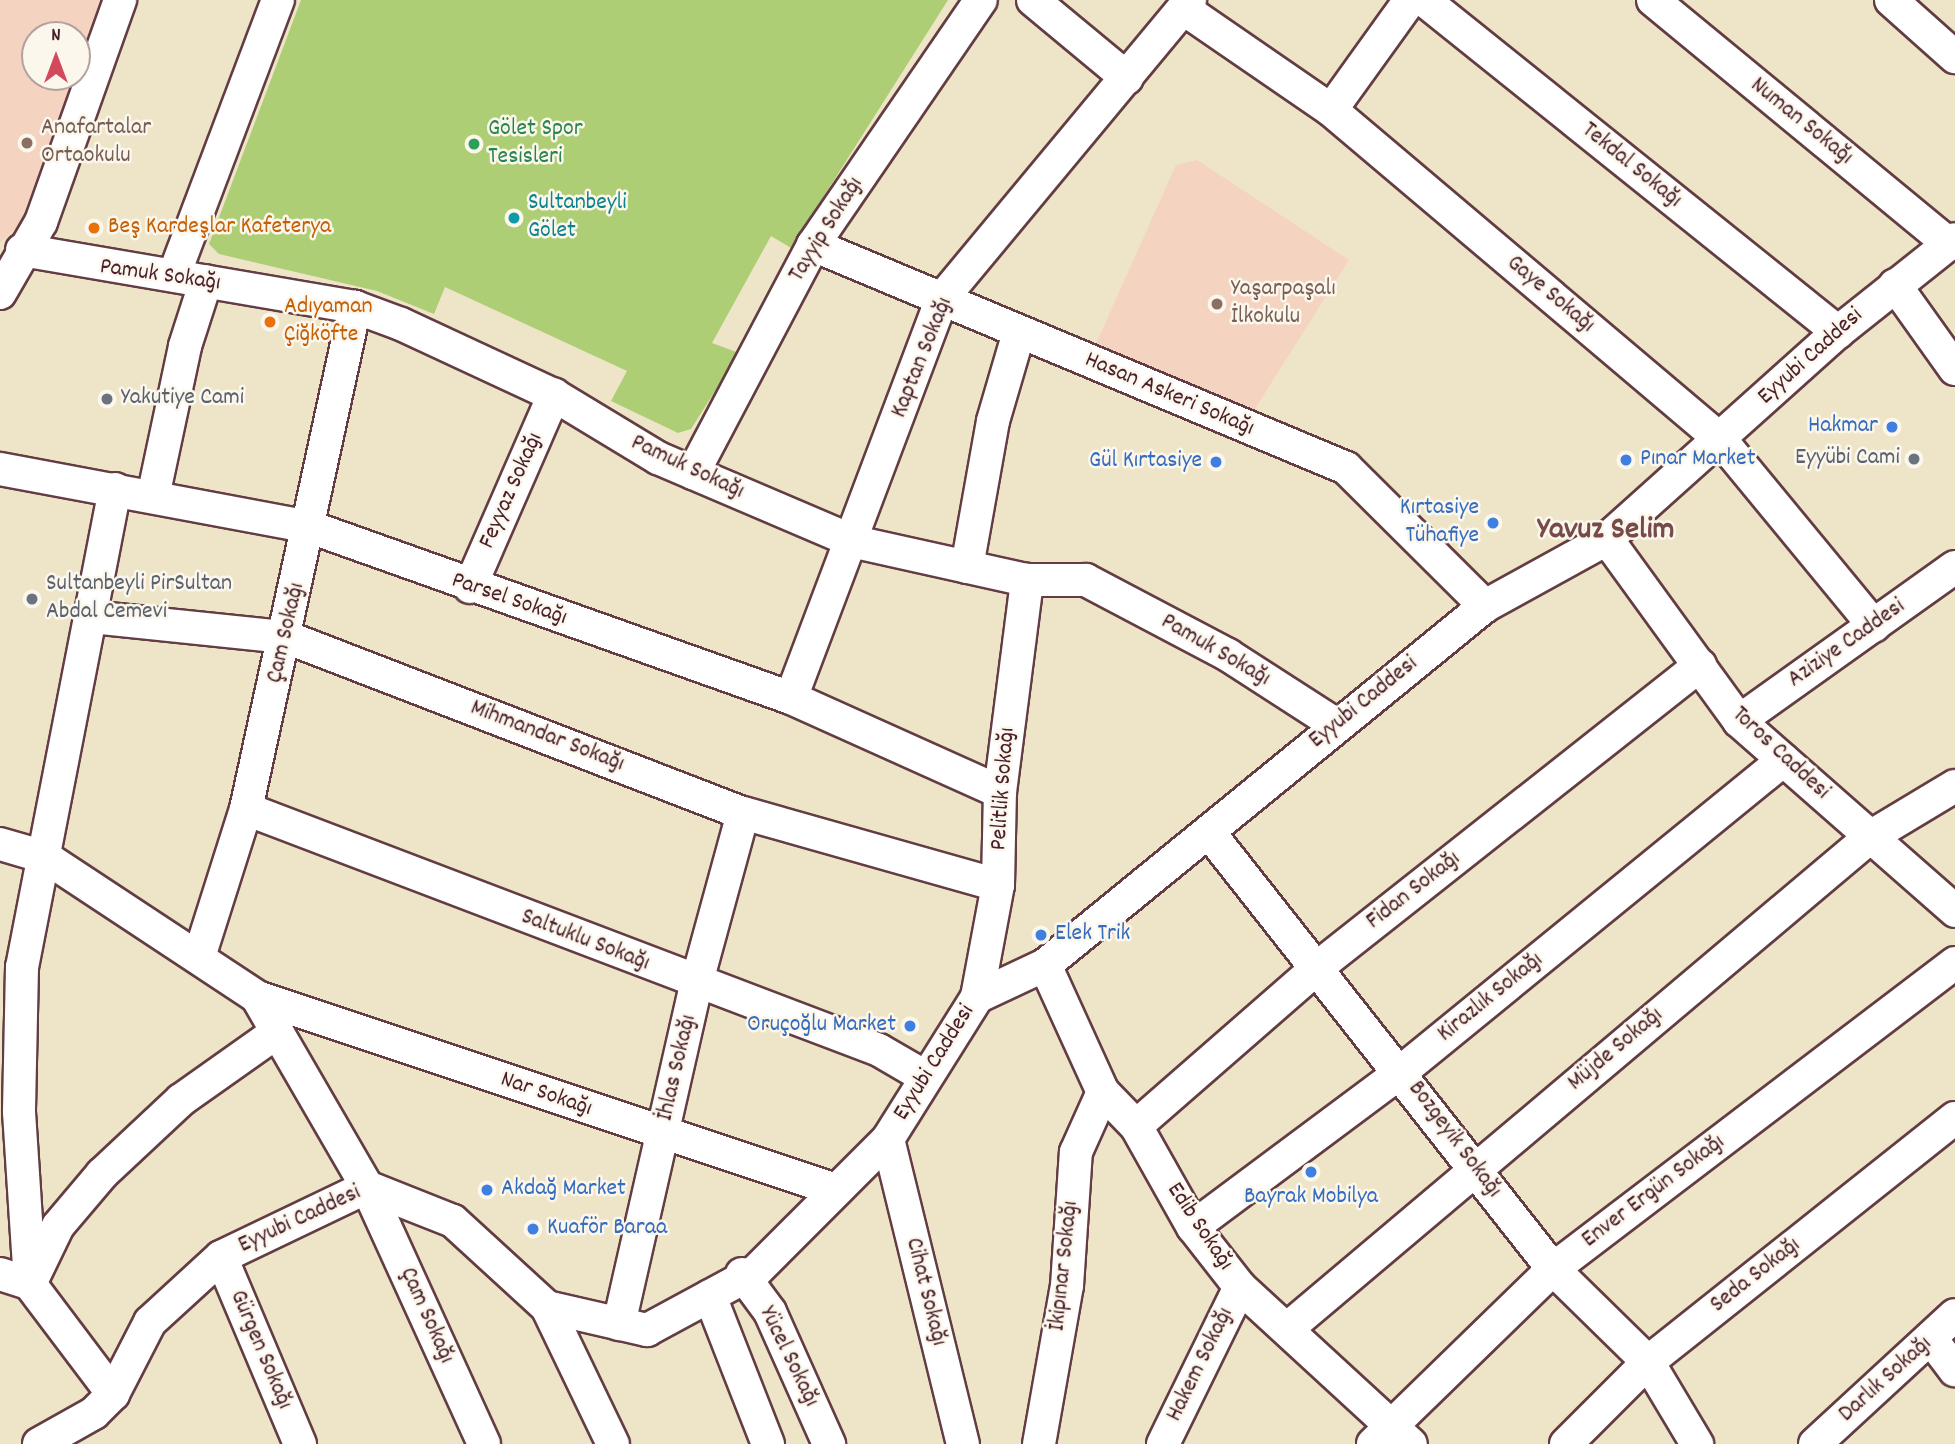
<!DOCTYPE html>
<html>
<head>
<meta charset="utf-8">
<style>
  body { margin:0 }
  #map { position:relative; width:1955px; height:1444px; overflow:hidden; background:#eee5c8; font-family:Dekko,sans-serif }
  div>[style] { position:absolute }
  .built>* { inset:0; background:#f4d3c0 }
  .green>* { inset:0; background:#aece75 }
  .roads { filter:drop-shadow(2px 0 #633d43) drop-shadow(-2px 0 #633d43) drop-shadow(0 2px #633d43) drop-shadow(0 -2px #633d43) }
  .minor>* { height:32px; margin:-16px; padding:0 16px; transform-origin:16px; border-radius:16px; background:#fff }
  .dots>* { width:19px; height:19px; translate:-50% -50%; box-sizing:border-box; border:4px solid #fbf7ec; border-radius:50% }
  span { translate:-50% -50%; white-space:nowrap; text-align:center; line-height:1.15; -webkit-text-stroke:5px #fbf7ec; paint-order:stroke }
  .street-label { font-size:24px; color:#4a1f2b }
  .education-label { font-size:24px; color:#785e54 }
  .left { translate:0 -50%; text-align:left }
  .leisure-label { font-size:24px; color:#27864d }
  .culture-label { font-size:24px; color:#0d838f }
  .food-label { font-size:24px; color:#c56008 }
  .worship-label { font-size:24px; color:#5b616d }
  .right { translate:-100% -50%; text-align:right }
  .shop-label { font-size:24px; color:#366cbe }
  .district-label { font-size:32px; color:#774b49; font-weight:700 }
  .north { position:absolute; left:21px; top:21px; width:70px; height:70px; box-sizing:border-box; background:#fbf7ec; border:2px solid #b4a19f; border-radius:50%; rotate:0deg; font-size:19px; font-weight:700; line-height:28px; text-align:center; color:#4a1f2b }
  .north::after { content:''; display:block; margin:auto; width:24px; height:32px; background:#d1495b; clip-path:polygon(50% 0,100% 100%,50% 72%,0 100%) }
</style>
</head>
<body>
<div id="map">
  <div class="built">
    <div style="clip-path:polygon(evenodd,0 0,108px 0,28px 217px,0 243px,0 0,35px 35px,77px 35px,77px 77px,35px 77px,35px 35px)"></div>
    <div style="clip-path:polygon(1197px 160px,1349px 260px,1253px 412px,1094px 348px,1176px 165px)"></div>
  </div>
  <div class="green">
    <div style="clip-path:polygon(301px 0,948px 0,791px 248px,771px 236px,712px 343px,739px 353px,691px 429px,678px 433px,611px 401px,627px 371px,445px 287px,434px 314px,377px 291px,219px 254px,209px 244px)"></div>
  </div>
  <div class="roads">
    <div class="minor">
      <div style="left:1033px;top:0;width:122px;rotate:39.7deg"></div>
      <div style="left:1424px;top:0;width:531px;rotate:38.73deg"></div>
      <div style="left:1653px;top:0;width:384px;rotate:39.5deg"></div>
      <div style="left:1891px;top:0;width:86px;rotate:41.7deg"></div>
      <div style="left:1184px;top:9px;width:178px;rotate:34.5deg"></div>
      <div style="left:1331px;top:110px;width:509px;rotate:40.22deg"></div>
      <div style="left:1720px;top:439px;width:242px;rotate:50.5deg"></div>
      <div style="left:1331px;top:110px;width:135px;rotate:-54.3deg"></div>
      <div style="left:813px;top:245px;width:578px;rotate:22.7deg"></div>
      <div style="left:1346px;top:468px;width:196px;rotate:44.8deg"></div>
      <div style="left:22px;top:250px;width:338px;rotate:9.7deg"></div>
      <div style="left:355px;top:307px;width:49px;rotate:20.3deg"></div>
      <div style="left:401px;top:324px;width:169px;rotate:24.9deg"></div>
      <div style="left:554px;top:395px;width:122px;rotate:31.2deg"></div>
      <div style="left:658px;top:458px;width:214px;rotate:23.1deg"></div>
      <div style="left:855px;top:542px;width:176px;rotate:12.5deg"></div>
      <div style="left:1027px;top:580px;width:59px"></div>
      <div style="left:1086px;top:580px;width:161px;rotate:27.8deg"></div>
      <div style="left:1228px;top:655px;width:127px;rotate:32.8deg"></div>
      <div style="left:174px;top:275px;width:294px;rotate:-69.3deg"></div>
      <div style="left:1895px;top:285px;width:103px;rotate:54.5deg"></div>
      <div style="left:0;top:293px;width:82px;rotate:-60deg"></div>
      <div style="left:41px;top:222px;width:236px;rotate:-70.4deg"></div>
      <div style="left:0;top:469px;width:315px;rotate:10.6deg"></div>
      <div style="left:310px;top:527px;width:510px;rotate:19.57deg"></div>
      <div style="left:791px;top:698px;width:229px;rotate:24.2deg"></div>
      <div style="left:693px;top:473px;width:258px;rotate:-62.2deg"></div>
      <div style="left:813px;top:245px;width:297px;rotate:-55.6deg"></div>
      <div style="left:115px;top:489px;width:487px;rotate:101deg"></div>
      <div style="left:22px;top:967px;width:145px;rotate:91.2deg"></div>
      <div style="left:19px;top:1112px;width:172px;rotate:86.3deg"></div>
      <div style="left:30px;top:1284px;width:64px;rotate:-64.2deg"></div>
      <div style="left:58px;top:1226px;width:68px;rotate:-49.8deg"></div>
      <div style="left:102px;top:1174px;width:108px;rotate:-43.1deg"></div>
      <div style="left:181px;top:1100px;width:118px;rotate:-35.3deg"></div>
      <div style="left:153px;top:497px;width:154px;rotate:-78deg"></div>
      <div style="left:185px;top:346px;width:68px;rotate:-72.1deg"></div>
      <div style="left:1607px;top:539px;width:225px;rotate:54deg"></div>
      <div style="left:1739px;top:721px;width:288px;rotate:41.3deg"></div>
      <div style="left:967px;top:567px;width:148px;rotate:-79.9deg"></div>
      <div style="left:993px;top:421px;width:93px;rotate:-73.7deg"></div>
      <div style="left:470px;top:587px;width:210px;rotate:-66.4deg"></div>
      <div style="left:91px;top:617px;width:196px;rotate:5.9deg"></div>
      <div style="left:286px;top:637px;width:490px;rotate:21.1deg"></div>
      <div style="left:743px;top:813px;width:265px;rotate:15.8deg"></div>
      <div style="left:791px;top:698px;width:425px;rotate:-69.3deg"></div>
      <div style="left:941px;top:300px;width:390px;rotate:-50.3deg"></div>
      <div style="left:1739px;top:721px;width:265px;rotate:-35.5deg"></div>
      <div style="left:246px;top:809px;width:677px;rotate:20.84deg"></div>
      <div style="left:879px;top:1050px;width:50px;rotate:30.2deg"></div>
      <div style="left:1211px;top:835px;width:553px;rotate:51.76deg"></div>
      <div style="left:1553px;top:1269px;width:133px;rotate:44.4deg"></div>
      <div style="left:1648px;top:1362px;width:96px;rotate:59.1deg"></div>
      <div style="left:0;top:844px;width:47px;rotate:16.1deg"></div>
      <div style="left:45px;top:857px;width:254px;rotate:33.4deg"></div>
      <div style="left:257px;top:997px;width:220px;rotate:59.9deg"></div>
      <div style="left:367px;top:1187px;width:282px;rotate:65.5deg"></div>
      <div style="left:200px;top:954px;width:152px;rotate:-72.4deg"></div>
      <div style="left:246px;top:809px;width:514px;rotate:-77.75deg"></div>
      <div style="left:1045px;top:965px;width:140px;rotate:65.5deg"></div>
      <div style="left:1103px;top:1092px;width:47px;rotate:45.9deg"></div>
      <div style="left:1136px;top:1126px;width:116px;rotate:60.6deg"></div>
      <div style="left:1193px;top:1227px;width:76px;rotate:51.9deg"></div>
      <div style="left:1240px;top:1287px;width:232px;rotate:42.6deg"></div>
      <div style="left:257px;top:997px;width:610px;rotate:18.43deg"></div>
      <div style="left:977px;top:997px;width:114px;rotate:-79.4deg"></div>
      <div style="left:998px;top:885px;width:93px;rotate:-88.8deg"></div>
      <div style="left:1000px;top:792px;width:214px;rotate:-82.7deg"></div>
      <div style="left:1136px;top:1126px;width:242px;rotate:-41.1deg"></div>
      <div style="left:1318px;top:967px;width:487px;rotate:-38.3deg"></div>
      <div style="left:888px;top:1139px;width:314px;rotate:76.2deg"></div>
      <div style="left:1193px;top:1227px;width:261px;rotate:-36.7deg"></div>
      <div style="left:1402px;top:1071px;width:492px;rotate:-39.2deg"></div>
      <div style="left:221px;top:1257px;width:203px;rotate:67.1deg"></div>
      <div style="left:0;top:1274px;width:32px;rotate:18deg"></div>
      <div style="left:30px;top:1284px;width:138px;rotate:53deg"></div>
      <div style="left:742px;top:1274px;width:47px;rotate:53.6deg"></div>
      <div style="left:770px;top:1312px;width:145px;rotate:65.9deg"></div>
      <div style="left:710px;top:1296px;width:159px;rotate:68.6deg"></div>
      <div style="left:547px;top:1307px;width:152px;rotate:64.3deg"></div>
      <div style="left:619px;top:1324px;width:348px;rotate:-77.2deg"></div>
      <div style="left:696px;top:985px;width:178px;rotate:-74.7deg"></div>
      <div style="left:1287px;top:1329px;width:763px;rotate:-40.16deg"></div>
      <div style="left:1870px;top:837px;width:99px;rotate:-31deg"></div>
      <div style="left:1932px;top:1340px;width:38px;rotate:53deg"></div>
      <div style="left:39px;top:1444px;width:63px;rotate:-29.4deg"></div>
      <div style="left:94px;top:1413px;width:27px;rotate:-45deg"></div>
      <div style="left:113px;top:1394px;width:81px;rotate:-62.8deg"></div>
      <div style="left:150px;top:1322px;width:96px;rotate:-42.5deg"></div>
      <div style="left:221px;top:1257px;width:162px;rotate:-25.6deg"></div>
      <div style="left:367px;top:1187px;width:92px;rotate:21.6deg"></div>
      <div style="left:453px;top:1221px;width:127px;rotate:42.5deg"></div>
      <div style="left:547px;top:1307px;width:103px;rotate:13deg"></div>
      <div style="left:647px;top:1330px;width:124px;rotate:-28.4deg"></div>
      <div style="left:756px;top:1271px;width:187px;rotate:-45deg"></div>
      <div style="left:888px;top:1139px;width:168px;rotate:-57.9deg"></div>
      <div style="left:977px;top:997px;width:75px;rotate:-25.2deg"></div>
      <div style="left:1045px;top:965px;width:568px;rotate:-39.21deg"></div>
      <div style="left:1485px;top:606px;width:139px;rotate:-28.8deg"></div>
      <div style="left:1607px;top:539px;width:310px;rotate:-41.9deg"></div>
      <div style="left:1838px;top:332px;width:149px;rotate:-38.5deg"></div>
      <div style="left:1039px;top:1444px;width:160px;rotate:-80deg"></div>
      <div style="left:1067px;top:1286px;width:134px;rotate:-86.2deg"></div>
      <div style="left:1076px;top:1152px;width:66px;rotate:-65.8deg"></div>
      <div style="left:1163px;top:1444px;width:175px;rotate:-63.9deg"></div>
      <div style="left:1373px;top:1444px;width:251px;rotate:-44.2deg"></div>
      <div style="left:1553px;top:1269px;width:505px;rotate:-37.28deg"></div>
      <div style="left:1566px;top:1444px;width:116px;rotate:-45deg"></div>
      <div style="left:1648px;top:1362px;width:392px;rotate:-38.5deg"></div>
      <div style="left:1815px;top:1444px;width:190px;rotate:-42.7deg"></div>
    </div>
  </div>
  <div class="dots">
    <div style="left:27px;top:143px;background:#8d6e63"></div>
    <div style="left:474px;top:144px;background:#2e9e5b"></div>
    <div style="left:514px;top:218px;background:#0f9aa8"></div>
    <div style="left:94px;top:228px;background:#e8710a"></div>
    <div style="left:1217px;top:304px;background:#8d6e63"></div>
    <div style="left:270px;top:322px;background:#e8710a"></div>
    <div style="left:107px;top:399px;background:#6b7280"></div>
    <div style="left:1892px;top:427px;background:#3f7fe0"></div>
    <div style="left:1914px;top:459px;background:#6b7280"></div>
    <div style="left:1626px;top:460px;background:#3f7fe0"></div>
    <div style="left:1216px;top:462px;background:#3f7fe0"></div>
    <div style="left:1493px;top:523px;background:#3f7fe0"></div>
    <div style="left:32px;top:599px;background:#6b7280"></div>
    <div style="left:1041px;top:935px;background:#3f7fe0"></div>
    <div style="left:910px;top:1026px;background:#3f7fe0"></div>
    <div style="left:1311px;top:1172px;background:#3f7fe0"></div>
    <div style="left:487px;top:1190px;background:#3f7fe0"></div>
    <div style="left:533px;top:1229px;background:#3f7fe0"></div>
  </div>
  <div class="street-label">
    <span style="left:1801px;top:122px;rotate:39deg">Numan Sokağı</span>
    <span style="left:1631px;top:166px;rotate:39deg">Tekdal Sokağı</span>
    <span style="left:827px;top:230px;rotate:-58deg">Tayyip Sokağı</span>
    <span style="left:160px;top:276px;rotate:8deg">Pamuk Sokağı</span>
    <span style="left:1550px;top:295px;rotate:40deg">Gaye Sokağı</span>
    <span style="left:1811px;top:357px;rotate:-42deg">Eyyubi Caddesi</span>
    <span style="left:923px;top:358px;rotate:-68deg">Kaptan Sokağı</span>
    <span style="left:1169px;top:395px;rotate:23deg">Hasan Askeri Sokağı</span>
    <span style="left:687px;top:468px;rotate:25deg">Pamuk Sokağı</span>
    <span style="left:512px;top:491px;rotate:-66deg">Feyyaz Sokağı</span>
    <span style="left:509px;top:600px;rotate:19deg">Parsel Sokağı</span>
    <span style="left:287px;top:633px;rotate:-77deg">Çam Sokağı</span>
    <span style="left:1847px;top:644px;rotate:-35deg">Aziziye Caddesi</span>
    <span style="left:1215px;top:651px;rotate:30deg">Pamuk Sokağı</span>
    <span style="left:1364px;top:703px;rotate:-39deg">Eyyubi Caddesi</span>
    <span style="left:547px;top:737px;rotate:21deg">Mihmandar Sokağı</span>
    <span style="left:1780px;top:754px;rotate:43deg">Toros Caddesi</span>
    <span style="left:1004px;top:789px;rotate:-86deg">Pelitlik Sokağı</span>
    <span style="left:1414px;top:891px;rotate:-38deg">Fidan Sokağı</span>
    <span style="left:585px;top:941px;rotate:21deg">Saltuklu Sokağı</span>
    <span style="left:1491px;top:998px;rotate:-39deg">Kirazlık Sokağı</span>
    <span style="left:1616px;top:1050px;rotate:-40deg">Müjde Sokağı</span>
    <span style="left:935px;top:1063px;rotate:-58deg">Eyyubi Caddesi</span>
    <span style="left:678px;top:1068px;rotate:-77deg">İhlas Sokağı</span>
    <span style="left:546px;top:1095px;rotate:19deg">Nar Sokağı</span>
    <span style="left:1454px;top:1140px;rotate:53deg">Bozgeyik Sokağı</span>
    <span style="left:1654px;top:1192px;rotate:-37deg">Enver Ergün Sokağı</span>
    <span style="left:300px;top:1220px;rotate:-25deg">Eyyubi Caddesi</span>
    <span style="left:1199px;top:1227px;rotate:56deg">Edib Sokağı</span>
    <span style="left:1065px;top:1266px;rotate:-84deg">İkipınar Sokağı</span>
    <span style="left:1756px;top:1276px;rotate:-38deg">Seda Sokağı</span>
    <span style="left:925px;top:1292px;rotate:76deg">Cihat Sokağı</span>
    <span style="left:426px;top:1316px;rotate:66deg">Çam Sokağı</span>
    <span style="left:260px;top:1350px;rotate:67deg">Gürgen Sokağı</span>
    <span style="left:788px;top:1357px;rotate:64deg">Yücel Sokağı</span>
    <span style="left:1201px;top:1365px;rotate:-64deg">Hakem Sokağı</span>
    <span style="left:1886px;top:1380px;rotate:-42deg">Darlık Sokağı</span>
  </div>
  <div class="education-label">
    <span class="left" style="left:41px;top:143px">Anafartalar<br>Ortaokulu</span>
    <span class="left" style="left:1231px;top:304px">Yaşarpaşalı<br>İlkokulu</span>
  </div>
  <div class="leisure-label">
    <span class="left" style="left:488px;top:144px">Gölet Spor<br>Tesisleri</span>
  </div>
  <div class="culture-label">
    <span class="left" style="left:528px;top:218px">Sultanbeyli<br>Gölet</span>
  </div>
  <div class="food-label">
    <span class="left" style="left:108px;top:228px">Beş Kardeşlar Kafeterya</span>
    <span class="left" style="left:284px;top:322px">Adıyaman<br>Çiğköfte</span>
  </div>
  <div class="worship-label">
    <span class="left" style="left:121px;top:399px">Yakutiye Cami</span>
    <span class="right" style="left:1900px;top:459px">Eyyübi Cami</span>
    <span class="left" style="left:46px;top:599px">Sultanbeyli PirSultan<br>Abdal Cemevi</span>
  </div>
  <div class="shop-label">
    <span class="right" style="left:1878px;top:427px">Hakmar</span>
    <span class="left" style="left:1640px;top:460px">Pınar Market</span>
    <span class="right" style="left:1202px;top:462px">Gül Kırtasiye</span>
    <span class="right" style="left:1479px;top:523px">Kırtasiye<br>Tühafiye</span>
    <span class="left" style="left:1055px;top:935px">Elek Trik</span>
    <span class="right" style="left:896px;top:1026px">Oruçoğlu Market</span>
    <span class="left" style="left:501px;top:1190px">Akdağ Market</span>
    <span style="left:1311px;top:1198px">Bayrak Mobilya</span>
    <span class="left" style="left:547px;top:1229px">Kuaför Baraa</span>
  </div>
  <div class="district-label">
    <span style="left:1606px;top:531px">Yavuz Selim</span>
  </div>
  <div class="north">N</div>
</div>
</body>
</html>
